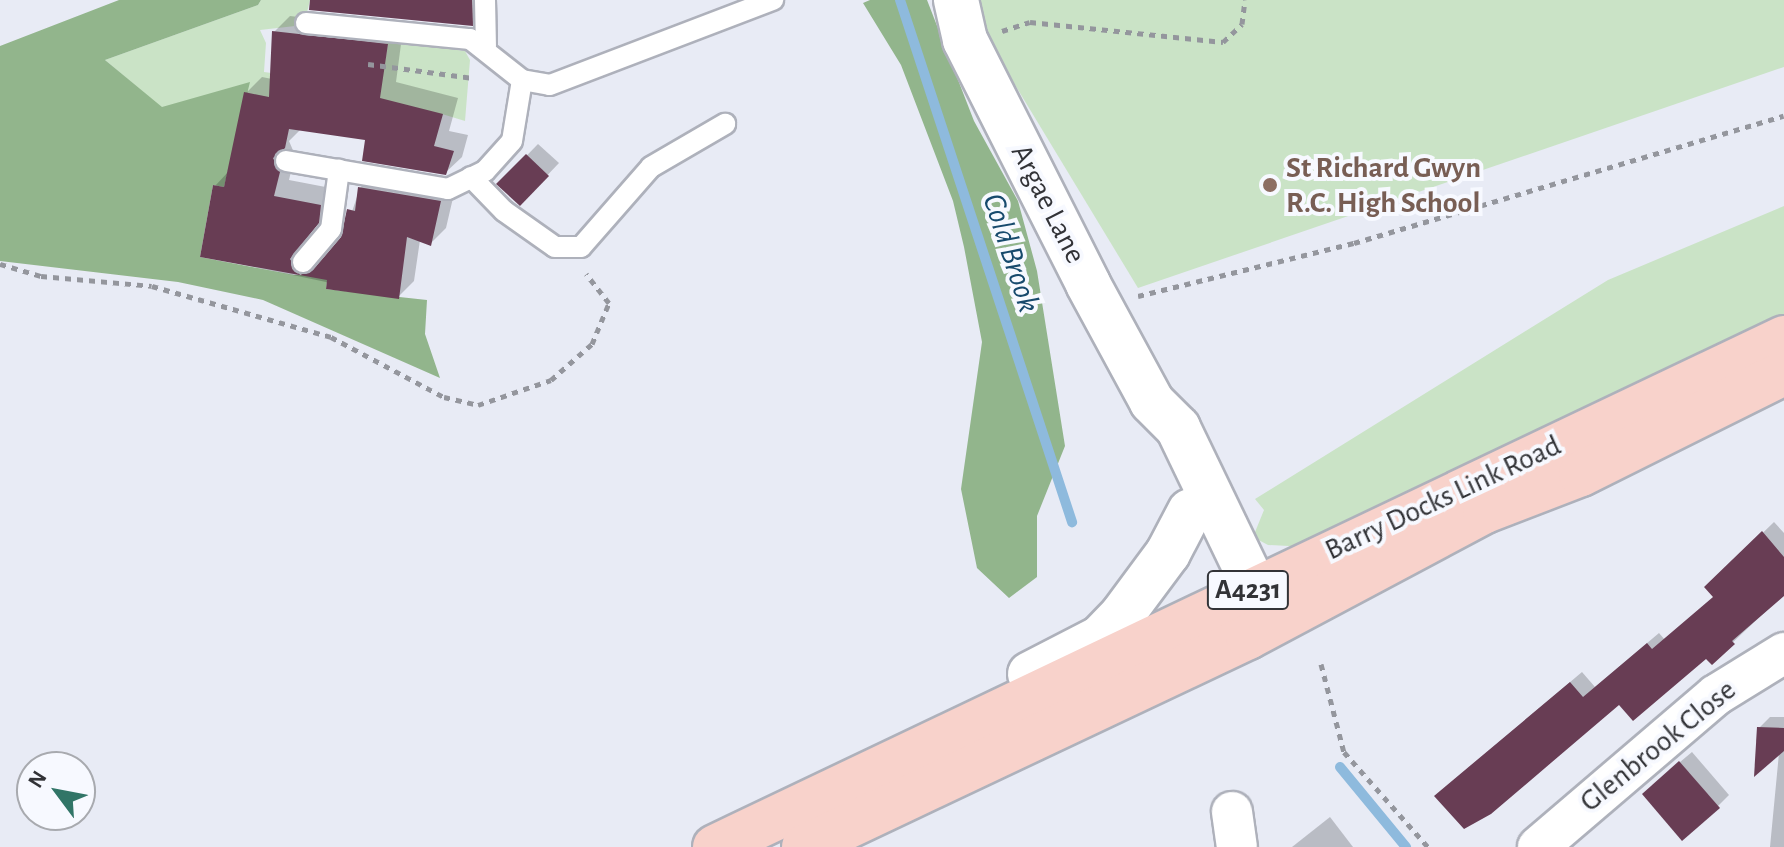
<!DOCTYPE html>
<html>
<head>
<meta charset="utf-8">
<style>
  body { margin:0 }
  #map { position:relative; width:1784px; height:847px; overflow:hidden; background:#e8ebf5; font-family:"Alegreya Sans",sans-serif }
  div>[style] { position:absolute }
  .green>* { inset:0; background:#cae3c6 }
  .forest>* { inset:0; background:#92b58c }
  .shadow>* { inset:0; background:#0003 }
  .stream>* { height:10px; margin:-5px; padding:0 5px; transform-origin:5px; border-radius:5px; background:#8ebadd }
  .building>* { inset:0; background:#683d54 }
  .path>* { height:5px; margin-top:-2.5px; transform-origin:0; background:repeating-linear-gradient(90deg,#94969d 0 6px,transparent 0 12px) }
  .roads { filter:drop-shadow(2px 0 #aeb1bb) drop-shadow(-2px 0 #aeb1bb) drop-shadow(0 2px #aeb1bb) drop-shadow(0 -2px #aeb1bb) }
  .service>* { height:20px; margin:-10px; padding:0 10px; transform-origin:10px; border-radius:10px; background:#fff }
  .minor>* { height:40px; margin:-20px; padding:0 20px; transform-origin:20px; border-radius:20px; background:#fff }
  .tertiary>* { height:44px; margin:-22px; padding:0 22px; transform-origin:22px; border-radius:22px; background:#fff }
  .primary>* { height:44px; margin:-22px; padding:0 22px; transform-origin:22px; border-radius:22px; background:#f8d2cb }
  .dots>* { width:22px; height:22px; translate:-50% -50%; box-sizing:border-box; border:4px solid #f7f9ff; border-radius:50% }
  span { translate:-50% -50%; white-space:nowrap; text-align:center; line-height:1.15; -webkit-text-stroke:8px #f7f9ff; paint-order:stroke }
  .shield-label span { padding:2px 6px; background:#f7f9ff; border:2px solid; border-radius:6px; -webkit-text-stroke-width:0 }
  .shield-label { font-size:28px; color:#323337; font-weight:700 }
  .education-label { font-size:30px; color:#785e54; font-weight:700 }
  .left { translate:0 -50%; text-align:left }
  .street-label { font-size:30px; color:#323337 }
  .water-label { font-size:32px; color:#174a6d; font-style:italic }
  .north { position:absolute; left:16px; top:751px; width:80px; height:80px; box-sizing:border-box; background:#f7f9ff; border:2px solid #a8aaaf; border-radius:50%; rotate:302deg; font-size:22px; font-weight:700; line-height:32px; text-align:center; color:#323337 }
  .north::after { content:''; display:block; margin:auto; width:28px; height:36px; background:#317567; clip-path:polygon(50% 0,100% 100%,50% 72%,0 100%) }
</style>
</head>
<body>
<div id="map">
  <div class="green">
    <div style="clip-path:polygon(261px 0,310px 0,304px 25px,260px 30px,266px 43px,264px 72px,293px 76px,310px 121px,244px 92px,249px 83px,162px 108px,105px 60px,258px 5px)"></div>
    <div style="clip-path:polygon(980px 0,1784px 0,1784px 67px,1138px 288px,986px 37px)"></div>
    <div style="clip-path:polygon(371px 38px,465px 51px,470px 60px,465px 121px,442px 114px,359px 122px,368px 61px,385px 63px,388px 44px)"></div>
    <div style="clip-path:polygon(1784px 206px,1784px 326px,1308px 547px,1268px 545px,1253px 537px,1264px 510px,1255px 499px,1608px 280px)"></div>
  </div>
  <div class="forest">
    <div style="clip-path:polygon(119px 0,261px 0,258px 5px,105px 60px,162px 107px,250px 82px,224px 187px,213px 185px,200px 257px,294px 275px,328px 275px,326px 289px,427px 300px,425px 334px,440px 378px,263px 300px,178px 282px,0 261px,0 46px)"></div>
    <div style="clip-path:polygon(870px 0,927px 0,974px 121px,1018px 201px,1037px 271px,1065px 446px,1037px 516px,1037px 577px,1009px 598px,977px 568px,961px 489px,982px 342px,964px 247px,953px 201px,901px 65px,863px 3px)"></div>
  </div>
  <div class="shadow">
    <div style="clip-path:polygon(312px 0,489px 0,488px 8px,472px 24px)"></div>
    <div style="clip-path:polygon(290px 16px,403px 29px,396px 82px,458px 98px,449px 131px,468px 135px,462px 157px,445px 173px,367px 138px,301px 129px,289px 141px,295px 155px,289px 180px,336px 189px,334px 205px,308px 236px,306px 251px,325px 258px,343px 238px,360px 188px,376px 172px,456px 185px,446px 228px,430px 244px,420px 240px,414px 281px,398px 297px,202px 256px,215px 186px,229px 171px,246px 93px,262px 77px,272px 79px,274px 32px)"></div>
    <div style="clip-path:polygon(538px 144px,559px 163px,520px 204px,499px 184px)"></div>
    <div style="clip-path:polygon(1774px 522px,1784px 533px,1784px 594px,1712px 662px,1707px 656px,1448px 785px,1582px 672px,1595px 687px,1659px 633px,1665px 640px,1715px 596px,1707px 587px)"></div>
    <div style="clip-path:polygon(1770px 717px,1784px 717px,1784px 847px,1770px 847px,1779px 753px,1759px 728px)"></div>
    <div style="clip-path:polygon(1692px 752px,1729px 795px,1718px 806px,1655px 783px)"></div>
    <div style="clip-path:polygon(1330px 817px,1353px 847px,1292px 847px)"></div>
  </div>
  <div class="stream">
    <div style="left:900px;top:0;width:550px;rotate:71.76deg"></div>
    <div style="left:1340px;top:767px;width:104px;rotate:50.5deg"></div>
  </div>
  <div class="building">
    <div style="clip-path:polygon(310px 0,472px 0,473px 26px,309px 10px)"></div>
    <div style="clip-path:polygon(272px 31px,388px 44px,380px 98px,443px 114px,434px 146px,454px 151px,446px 175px,362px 161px,365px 140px,289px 129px,285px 148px,273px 158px,280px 172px,274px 196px,321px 205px,319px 223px,290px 259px,300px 275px,313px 270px,341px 237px,347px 209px,355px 211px,358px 187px,441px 201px,431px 246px,407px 237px,399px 299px,326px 289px,327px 280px,200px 257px,213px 185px,224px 187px,244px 92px,269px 97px)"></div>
    <div style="clip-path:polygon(526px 154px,549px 176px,520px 206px,496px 184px)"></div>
    <div style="clip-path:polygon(1762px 531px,1784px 557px,1784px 596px,1732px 641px,1735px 644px,1712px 665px,1706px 659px,1633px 721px,1619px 705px,1491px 814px,1464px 829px,1434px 796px,1570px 682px,1583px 697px,1647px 643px,1652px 649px,1713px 597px,1704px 587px)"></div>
    <div style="clip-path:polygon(1757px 727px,1784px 728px,1784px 751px,1754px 777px)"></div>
    <div style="clip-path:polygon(1679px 761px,1720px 808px,1682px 841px,1642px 794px)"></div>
  </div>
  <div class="path">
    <div style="left:1002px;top:31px;width:29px;rotate:-18deg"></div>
    <div style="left:1030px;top:22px;width:194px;rotate:5.9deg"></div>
    <div style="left:1223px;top:42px;width:26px;rotate:-43deg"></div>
    <div style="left:1242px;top:24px;width:24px;rotate:-83deg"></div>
    <div style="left:368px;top:64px;width:106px;rotate:7.6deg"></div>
    <div style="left:0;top:264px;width:43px;rotate:16.3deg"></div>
    <div style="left:41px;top:276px;width:111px;rotate:5.1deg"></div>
    <div style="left:152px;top:286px;width:186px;rotate:15.9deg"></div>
    <div style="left:331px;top:337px;width:128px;rotate:28deg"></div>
    <div style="left:444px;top:397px;width:35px;rotate:13deg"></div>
    <div style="left:478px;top:405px;width:77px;rotate:-18.9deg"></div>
    <div style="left:551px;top:380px;width:55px;rotate:-41.3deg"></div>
    <div style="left:592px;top:344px;width:44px;rotate:-67.5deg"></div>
    <div style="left:609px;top:303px;width:37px;rotate:-128deg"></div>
    <div style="left:1138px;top:296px;width:222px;rotate:-13.8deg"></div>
    <div style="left:1354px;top:243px;width:448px;rotate:-16.5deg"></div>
    <div style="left:1321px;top:664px;width:91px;rotate:75.4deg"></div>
    <div style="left:1344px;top:752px;width:127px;rotate:48.5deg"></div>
  </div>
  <div class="roads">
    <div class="service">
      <div style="left:485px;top:0;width:46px;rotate:88.8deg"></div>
      <div style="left:306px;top:23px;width:165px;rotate:5.6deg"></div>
      <div style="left:470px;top:39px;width:66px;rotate:38.3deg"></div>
      <div style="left:522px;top:80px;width:28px;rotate:10deg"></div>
      <div style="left:550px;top:85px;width:239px;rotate:-20.9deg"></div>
      <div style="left:286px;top:161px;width:164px;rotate:9.8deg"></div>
      <div style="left:448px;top:189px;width:41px;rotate:-25.9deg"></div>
      <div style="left:485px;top:171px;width:40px;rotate:-48deg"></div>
      <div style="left:512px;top:141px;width:62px;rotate:-80.7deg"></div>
      <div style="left:471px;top:177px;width:47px;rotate:45.9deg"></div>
      <div style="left:504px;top:211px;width:62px;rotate:35.2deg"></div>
      <div style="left:555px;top:247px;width:26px"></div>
      <div style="left:581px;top:247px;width:106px;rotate:-48.8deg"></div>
      <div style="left:651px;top:167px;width:86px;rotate:-30.2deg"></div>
      <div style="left:303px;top:262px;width:43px;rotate:-49.7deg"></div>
      <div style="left:331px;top:229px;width:60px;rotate:-82.3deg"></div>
    </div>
    <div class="minor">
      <div style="left:1232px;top:812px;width:35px;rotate:82deg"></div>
      <div style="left:1538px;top:847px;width:234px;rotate:-40.5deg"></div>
      <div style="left:1716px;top:695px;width:80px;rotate:-31.7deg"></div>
    </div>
    <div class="tertiary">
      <div style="left:956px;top:0;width:41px;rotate:77.3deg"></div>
      <div style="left:965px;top:40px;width:273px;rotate:63.2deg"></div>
      <div style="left:1088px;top:284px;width:134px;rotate:61.5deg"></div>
      <div style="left:1152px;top:402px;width:37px;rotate:45deg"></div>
      <div style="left:1178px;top:428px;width:214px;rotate:64.3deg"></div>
      <div style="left:1030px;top:674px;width:79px;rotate:-27.2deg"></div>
      <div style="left:1100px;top:638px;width:32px;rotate:-46deg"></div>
      <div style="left:1122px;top:615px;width:77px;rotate:-53.4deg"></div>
      <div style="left:1168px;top:553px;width:47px;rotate:-62.4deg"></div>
    </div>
    <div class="primary">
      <div style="left:715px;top:847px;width:1184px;rotate:-25.46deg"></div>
      <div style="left:804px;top:847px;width:491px;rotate:-25.3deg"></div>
      <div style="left:1248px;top:637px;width:268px;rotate:-28deg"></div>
      <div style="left:1485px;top:511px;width:103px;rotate:-21.1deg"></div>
      <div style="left:1581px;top:474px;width:227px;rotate:-26.5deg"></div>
    </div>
  </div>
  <div class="dots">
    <div style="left:1270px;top:185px;background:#8d6e63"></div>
  </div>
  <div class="shield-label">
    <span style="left:1248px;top:590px">A4231</span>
  </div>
  <div class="education-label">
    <span class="left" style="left:1286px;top:185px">St Richard Gwyn<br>R.C. High School</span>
  </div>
  <div class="street-label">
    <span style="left:1048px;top:204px;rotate:63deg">Argae Lane</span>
    <span style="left:1443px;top:498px;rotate:-25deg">Barry Docks Link Road</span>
    <span style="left:1658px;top:746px;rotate:-39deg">Glenbrook Close</span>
  </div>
  <div class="water-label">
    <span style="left:1011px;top:253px;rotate:72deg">Cold Brook</span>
  </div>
  <div class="north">N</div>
</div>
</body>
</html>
